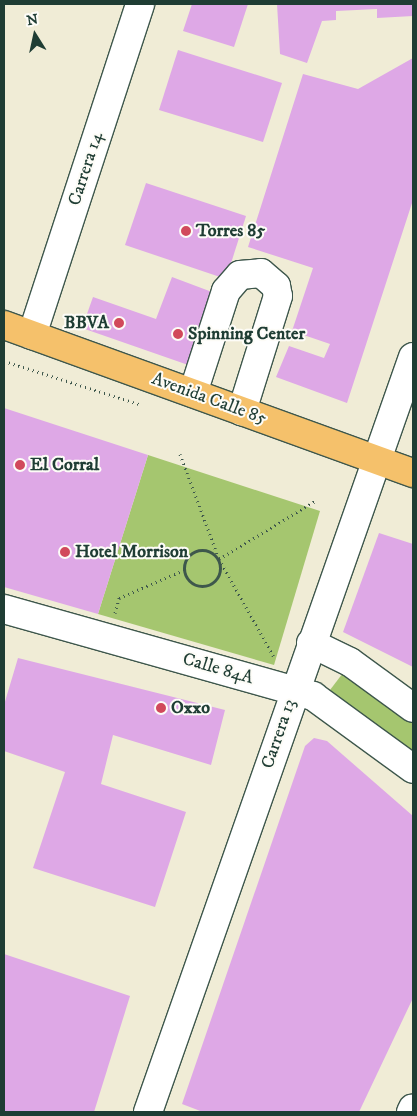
<!DOCTYPE html>
<html>
<head>
<meta charset="utf-8">
<style>
  body { margin:0 }
  #map { position:relative; width:417px; height:1116px; overflow:hidden; background:#f0ecd6; font-family:"IM FELL DW Pica",serif }
  div>[style] { position:absolute }
  .green>* { inset:0; background:#a5c66f }
  .building>* { inset:0; background:#dea8e6 }
  .path>* { height:3px; margin-top:-1.5px; transform-origin:0; background:repeating-linear-gradient(90deg,#3e574c 0 1px,transparent 0 5px) }
  .path>.ring { margin:-1.5px; padding:0; box-sizing:content-box; background:none; border:3px solid #3e574c; border-radius:50% }
  .roads { filter:drop-shadow(1px 0 #3e574c) drop-shadow(-1px 0 #3e574c) drop-shadow(0 1px #3e574c) drop-shadow(0 -1px #3e574c) }
  .minor>* { height:28px; margin:-14px; padding:0 14px; transform-origin:14px; border-radius:14px; background:#fff }
  .major>* { height:28px; margin:-14px; padding:0 14px; transform-origin:14px; border-radius:14px; background:#f5c16b }
  .dots>* { width:14px; height:14px; translate:-50% -50%; box-sizing:border-box; border:2px solid #fdfcf7; border-radius:50% }
  span { translate:-50% -50%; white-space:nowrap; text-align:center; line-height:1.15; -webkit-text-stroke:4px #fdfcf7; paint-order:stroke }
  .street-label { font-size:18px; color:#1f3d34 }
  .poi-label { font-size:18px; color:#1f3d34; font-weight:700 }
  .left { translate:0 -50%; text-align:left }
  .right { translate:-100% -50%; text-align:right }
  .frame { position:absolute; inset:0; border:5px solid #1f3d34; pointer-events:none }
  .north { position:absolute; left:10px; top:10px; width:50px; height:50px; -webkit-text-stroke:4px #fdfcf7; paint-order:stroke; rotate:350deg; font-size:14px; font-weight:700; line-height:20px; text-align:center; color:#1f3d34 }
  .north::after { content:''; display:block; margin:auto; width:18px; height:22px; background:#1f3d34; clip-path:polygon(50% 0,100% 100%,50% 72%,0 100%) }
</style>
</head>
<body>
<div id="map">
  <div class="green">
    <div style="clip-path:polygon(148px 455px,320px 511px,274px 665px,98px 614px)"></div>
    <div style="clip-path:polygon(346px 669px,413px 720px,413px 752px,330px 690px)"></div>
  </div>
  <div class="building">
    <div style="clip-path:polygon(192px 4px,248px 4px,234px 47px,183px 31px)"></div>
    <div style="clip-path:polygon(277px 4px,413px 4px,413px 16px,377px 18px,377px 9px,336px 11px,336px 20px,322px 21px,307px 63px,280px 54px)"></div>
    <div style="clip-path:polygon(178px 50px,282px 83px,263px 142px,159px 110px)"></div>
    <div style="clip-path:polygon(413px 58px,413px 200px,347px 403px,276px 377px,289px 346px,324px 358px,330px 344px,292px 331px,313px 268px,248px 247px,303px 74px,358px 89px)"></div>
    <div style="clip-path:polygon(146px 183px,246px 216px,226px 279px,125px 245px)"></div>
    <div style="clip-path:polygon(172px 277px,220px 295px,194px 367px,82px 328px,93px 297px,156px 319px)"></div>
    <div style="clip-path:polygon(4px 408px,148px 455px,98px 614px,4px 587px)"></div>
    <div style="clip-path:polygon(379px 533px,413px 544px,413px 667px,343px 632px)"></div>
    <div style="clip-path:polygon(18px 658px,225px 710px,211px 765px,113px 735px,101px 784px,186px 812px,155px 907px,33px 868px,65px 772px,4px 751px,4px 705px)"></div>
    <div style="clip-path:polygon(314px 738px,327px 741px,413px 816px,413px 998px,359px 1112px,203px 1112px,182px 1104px,305px 746px)"></div>
    <div style="clip-path:polygon(4px 954px,130px 996px,94px 1112px,4px 1112px)"></div>
  </div>
  <div class="path">
    <div style="left:4px;top:361px;width:142px;rotate:17.7deg"></div>
    <div style="left:180px;top:454px;width:112px;rotate:69.6deg"></div>
    <div style="left:219px;top:559px;width:112px;rotate:60.7deg"></div>
    <div class="ring" style="left:184px;top:550px;width:33px;height:33px"></div>
    <div style="left:219px;top:559px;width:112px;rotate:-31.1deg"></div>
    <div style="left:115px;top:613px;width:16px;rotate:-75deg"></div>
    <div style="left:119px;top:598px;width:71px;rotate:-23.3deg"></div>
  </div>
  <div class="roads">
    <div class="minor">
      <div style="left:32px;top:335px;width:348px;rotate:-71.9deg"></div>
      <div style="left:193px;top:393px;width:107px;rotate:-72.1deg"></div>
      <div style="left:226px;top:291px;width:21px;rotate:-49deg"></div>
      <div style="left:240px;top:275px;width:21px;rotate:-5deg"></div>
      <div style="left:261px;top:273px;width:20px;rotate:41deg"></div>
      <div style="left:276px;top:286px;width:10px;rotate:79deg"></div>
      <div style="left:278px;top:296px;width:121px;rotate:107.4deg"></div>
      <div style="left:4px;top:609px;width:321px;rotate:15.7deg"></div>
      <div style="left:313px;top:696px;width:124px;rotate:36.1deg"></div>
      <div style="left:311px;top:643px;width:43px;rotate:26deg"></div>
      <div style="left:350px;top:662px;width:78px;rotate:36.1deg"></div>
      <div style="left:148px;top:1112px;width:800px;rotate:-70.66deg"></div>
      <div style="left:411px;top:1112px;width:4px;rotate:-63deg"></div>
    </div>
    <div class="major">
      <div style="left:4px;top:325px;width:435px;rotate:19.9deg"></div>
    </div>
  </div>
  <div class="dots">
    <div style="left:186px;top:231px;background:#d1495b"></div>
    <div style="left:119px;top:323px;background:#d1495b"></div>
    <div style="left:178px;top:334px;background:#d1495b"></div>
    <div style="left:20px;top:465px;background:#d1495b"></div>
    <div style="left:65px;top:552px;background:#d1495b"></div>
    <div style="left:161px;top:708px;background:#d1495b"></div>
  </div>
  <div class="street-label">
    <span style="left:86px;top:169px;rotate:-72deg">Carrera 14</span>
    <span style="left:209px;top:399px;rotate:20deg">Avenida Calle 85</span>
    <span style="left:218px;top:669px;rotate:16deg">Calle 84A</span>
    <span style="left:279px;top:734px;rotate:-71deg">Carrera 13</span>
  </div>
  <div class="poi-label">
    <span class="left" style="left:196px;top:231px">Torres 85</span>
    <span class="right" style="left:109px;top:323px">BBVA</span>
    <span class="left" style="left:188px;top:334px">Spinning Center</span>
    <span class="left" style="left:30px;top:465px">El Corral</span>
    <span class="left" style="left:75px;top:552px">Hotel Morrison</span>
    <span class="left" style="left:171px;top:708px">Oxxo</span>
  </div>
  <div class="frame"></div>
  <div class="north">N</div>
</div>
</body>
</html>
